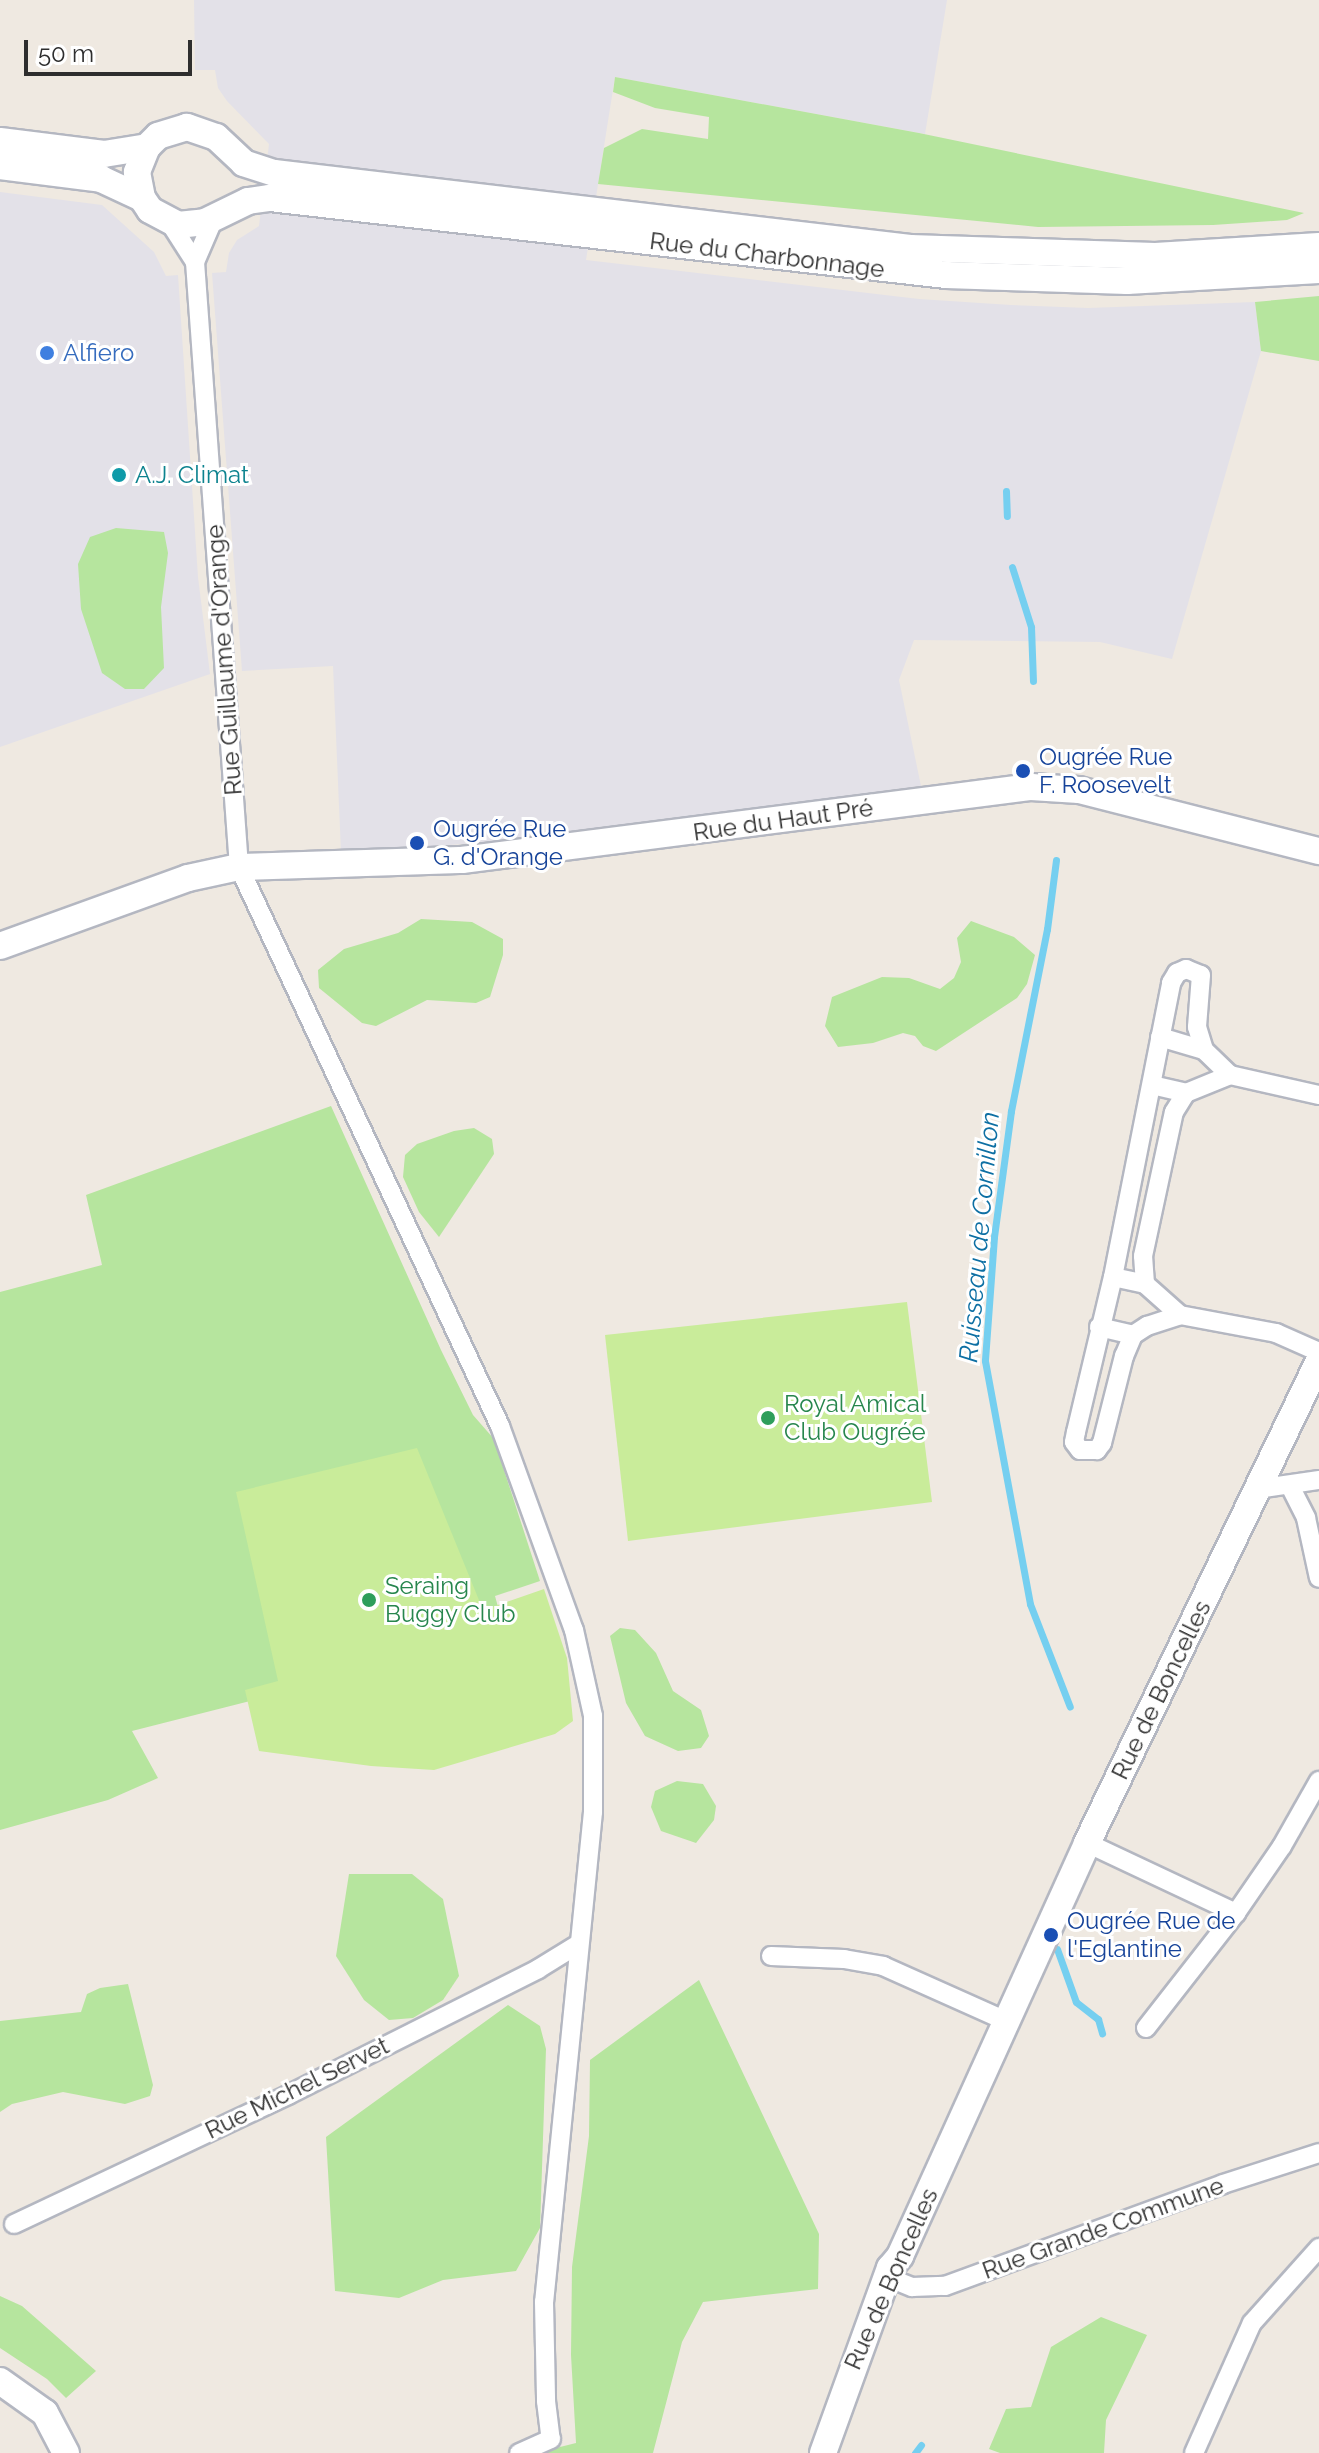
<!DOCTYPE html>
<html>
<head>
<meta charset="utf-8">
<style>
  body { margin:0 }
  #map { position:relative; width:1319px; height:2453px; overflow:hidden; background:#efe9e1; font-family:Raleway,sans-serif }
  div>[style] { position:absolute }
  .industrial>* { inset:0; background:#e3e1e8 }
  .green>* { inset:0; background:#b6e59e }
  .pitch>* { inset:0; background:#c9ec9a }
  .stream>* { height:7px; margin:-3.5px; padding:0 3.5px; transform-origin:3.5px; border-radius:3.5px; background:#75cff0 }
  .roads { filter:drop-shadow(2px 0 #b4b7c1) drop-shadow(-2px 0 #b4b7c1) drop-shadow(0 2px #b4b7c1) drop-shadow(0 -2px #b4b7c1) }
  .street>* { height:18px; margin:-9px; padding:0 9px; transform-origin:9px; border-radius:9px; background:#fff }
  .secondary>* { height:26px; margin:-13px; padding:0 13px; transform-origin:13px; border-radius:13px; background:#fff }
  .dots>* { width:22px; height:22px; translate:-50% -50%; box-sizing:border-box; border:4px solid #fff; border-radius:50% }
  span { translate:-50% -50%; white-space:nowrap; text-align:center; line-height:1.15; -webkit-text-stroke:6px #fff; paint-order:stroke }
  .street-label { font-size:24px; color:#2e2e2e }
  .shop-label { font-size:24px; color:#366cbe }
  .left { translate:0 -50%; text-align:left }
  .culture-label { font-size:24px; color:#0d838f }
  .transit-label { font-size:24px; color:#164399 }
  .leisure-label { font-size:24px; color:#27864d }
  .water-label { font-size:26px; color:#0d6fa3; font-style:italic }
  .scale { position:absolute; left:24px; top:40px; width:168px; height:36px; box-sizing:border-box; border:4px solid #2e2e2e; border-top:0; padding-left:10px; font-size:24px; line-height:28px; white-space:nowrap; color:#2e2e2e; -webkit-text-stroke:6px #fff; paint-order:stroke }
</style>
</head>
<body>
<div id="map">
  <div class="industrial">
    <div style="clip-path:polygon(194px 0,947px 0,925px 134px,615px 77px,586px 260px,919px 299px,1011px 305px,1088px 308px,1255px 302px,1261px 351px,1172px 659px,1100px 642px,914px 640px,899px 680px,921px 786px,511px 841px,341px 852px,333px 666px,242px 671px,212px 273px,226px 272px,229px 253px,237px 240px,259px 226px,269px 144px,227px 101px,218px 88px,215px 70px,195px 70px)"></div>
    <div style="clip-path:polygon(0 192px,102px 205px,154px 252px,166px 276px,178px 275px,198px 577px,210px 674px,0 747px)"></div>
  </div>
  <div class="green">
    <div style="clip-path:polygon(615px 77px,919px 133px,1304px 213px,1287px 220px,1213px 225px,1038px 227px,598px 184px,604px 148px,642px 129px,708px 139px,709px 117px,655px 108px,613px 92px)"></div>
    <div style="clip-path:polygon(1319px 296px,1319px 361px,1261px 351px,1255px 302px)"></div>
    <div style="clip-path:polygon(116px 528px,164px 532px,168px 553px,161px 607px,164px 668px,144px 689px,125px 689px,102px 673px,81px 609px,78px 564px,90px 537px)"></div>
    <div style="clip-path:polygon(421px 919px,472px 922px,503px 939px,503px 955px,490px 997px,476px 1003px,427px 1000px,376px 1026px,362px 1023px,319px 988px,318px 970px,344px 949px,398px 933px)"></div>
    <div style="clip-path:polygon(971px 921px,1014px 937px,1035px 955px,1027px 984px,1017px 998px,936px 1051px,923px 1046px,915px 1036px,903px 1033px,873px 1043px,838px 1047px,825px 1026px,832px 997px,882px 977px,909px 978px,940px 989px,954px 978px,961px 962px,957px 938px)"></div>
    <div style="clip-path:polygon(331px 1106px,441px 1350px,473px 1415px,494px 1439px,540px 1581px,495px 1596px,508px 1643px,274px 1695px,132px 1731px,158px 1778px,108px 1800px,0 1830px,0 1292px,102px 1265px,86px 1195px)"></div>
    <div style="clip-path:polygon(474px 1128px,492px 1139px,494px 1154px,439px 1237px,419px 1212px,403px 1177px,405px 1155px,417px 1144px,454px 1131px)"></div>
    <div style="clip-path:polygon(620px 1628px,635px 1630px,656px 1653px,673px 1691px,701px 1710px,709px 1736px,701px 1748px,678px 1751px,645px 1736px,626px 1703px,610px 1636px)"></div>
    <div style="clip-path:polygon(677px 1781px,703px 1784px,716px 1806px,714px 1820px,696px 1843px,661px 1831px,651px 1807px,655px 1791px)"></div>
    <div style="clip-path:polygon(349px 1874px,412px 1874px,443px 1899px,459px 1976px,443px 2000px,413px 2018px,389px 2020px,364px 2000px,336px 1956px)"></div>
    <div style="clip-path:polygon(699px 1980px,819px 2234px,818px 2289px,703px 2302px,682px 2342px,653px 2453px,536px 2453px,576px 2443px,571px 2355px,572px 2267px,589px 2136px,590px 2060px)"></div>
    <div style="clip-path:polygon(128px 1984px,153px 2085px,150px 2096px,125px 2104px,63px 2092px,12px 2104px,0 2112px,0 2021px,81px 2012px,87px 1994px,100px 1988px)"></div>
    <div style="clip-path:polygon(508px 2005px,540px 2026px,546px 2049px,540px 2228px,516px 2271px,443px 2280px,399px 2298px,335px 2291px,326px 2137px)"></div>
    <div style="clip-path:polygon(0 2296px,22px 2306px,96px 2371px,66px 2398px,47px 2379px,0 2348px)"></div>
    <div style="clip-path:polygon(1101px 2317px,1147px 2335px,1106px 2420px,1104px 2453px,1000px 2453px,989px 2449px,1006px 2409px,1031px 2407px,1051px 2347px)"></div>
  </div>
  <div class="pitch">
    <div style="clip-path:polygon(907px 1302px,932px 1502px,628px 1541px,605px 1335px)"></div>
    <div style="clip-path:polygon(417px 1448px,483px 1610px,544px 1589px,567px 1658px,573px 1721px,555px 1734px,434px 1770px,371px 1766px,259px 1751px,245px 1690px,278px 1681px,236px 1492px)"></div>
  </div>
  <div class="stream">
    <div style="left:1006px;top:491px;width:25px;rotate:88deg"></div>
    <div style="left:1012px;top:567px;width:63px;rotate:72.4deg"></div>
    <div style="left:1031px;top:627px;width:54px;rotate:87.9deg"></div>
    <div style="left:1056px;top:860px;width:70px;rotate:97.4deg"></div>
    <div style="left:1047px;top:929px;width:186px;rotate:101.2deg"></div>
    <div style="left:1011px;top:1111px;width:127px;rotate:97.7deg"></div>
    <div style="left:994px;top:1237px;width:124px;rotate:94.2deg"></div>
    <div style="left:985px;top:1361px;width:247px;rotate:79.5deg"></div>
    <div style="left:1030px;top:1604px;width:110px;rotate:68.8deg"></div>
    <div style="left:1057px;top:1949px;width:56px;rotate:70.3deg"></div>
    <div style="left:1076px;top:2002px;width:28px;rotate:38deg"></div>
    <div style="left:1098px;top:2019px;width:15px;rotate:74deg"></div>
    <div style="left:915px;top:2453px;width:10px;rotate:-53deg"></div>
  </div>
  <div class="roads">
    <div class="street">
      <div style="left:214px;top:218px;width:48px;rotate:113.4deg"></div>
      <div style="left:195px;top:262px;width:607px;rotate:85.84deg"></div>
      <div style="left:239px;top:867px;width:617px;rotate:64.97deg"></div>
      <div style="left:500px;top:1426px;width:217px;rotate:70.1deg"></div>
      <div style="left:574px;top:1630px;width:88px;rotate:77.5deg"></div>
      <div style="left:593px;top:1716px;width:96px;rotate:90deg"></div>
      <div style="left:593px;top:1812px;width:492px;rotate:95.7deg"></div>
      <div style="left:544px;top:2302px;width:99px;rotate:88.8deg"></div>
      <div style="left:546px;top:2401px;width:38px;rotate:83deg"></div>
      <div style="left:551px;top:2439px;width:35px;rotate:156deg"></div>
      <div style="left:170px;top:223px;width:46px;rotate:57.3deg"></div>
      <div style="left:1160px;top:1037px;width:46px;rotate:16.5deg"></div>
      <div style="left:1204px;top:1050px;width:36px;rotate:44deg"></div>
      <div style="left:1230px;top:1075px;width:91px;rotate:12.7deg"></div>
      <div style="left:1152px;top:1085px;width:35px;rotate:13deg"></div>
      <div style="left:1186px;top:1093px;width:48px;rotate:-22.2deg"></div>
      <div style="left:1113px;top:1277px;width:33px;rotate:12deg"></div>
      <div style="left:1145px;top:1284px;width:47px;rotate:41.5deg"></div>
      <div style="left:1145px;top:1284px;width:28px;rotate:-94deg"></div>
      <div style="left:1143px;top:1256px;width:147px;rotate:-77.9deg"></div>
      <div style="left:1174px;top:1112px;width:22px;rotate:-58deg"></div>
      <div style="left:1099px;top:1327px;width:35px;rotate:13deg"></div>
      <div style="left:1133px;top:1335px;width:17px;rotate:-33deg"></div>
      <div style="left:1147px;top:1326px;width:35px;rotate:-18deg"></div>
      <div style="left:1180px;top:1315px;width:98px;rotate:10.6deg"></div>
      <div style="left:1276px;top:1333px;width:47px;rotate:23.8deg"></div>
      <div style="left:1133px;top:1335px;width:23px;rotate:113deg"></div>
      <div style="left:1124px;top:1356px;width:90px;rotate:104.2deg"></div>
      <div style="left:1102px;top:1443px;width:9px;rotate:126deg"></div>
      <div style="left:1097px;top:1450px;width:17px;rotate:180deg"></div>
      <div style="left:1080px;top:1450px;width:10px;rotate:-127deg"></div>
      <div style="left:1074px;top:1442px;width:10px;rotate:-79deg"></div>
      <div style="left:1076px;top:1432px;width:159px;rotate:-76.6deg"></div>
      <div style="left:1113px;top:1277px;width:300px;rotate:-78.8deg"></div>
      <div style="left:1171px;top:983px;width:12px;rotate:-59deg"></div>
      <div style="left:1177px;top:973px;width:10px;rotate:-24deg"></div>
      <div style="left:1186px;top:969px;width:16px;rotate:22deg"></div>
      <div style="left:1201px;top:975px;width:52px;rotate:94.4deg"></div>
      <div style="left:1197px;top:1027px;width:24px;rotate:73deg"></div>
      <div style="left:1290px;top:1486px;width:36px;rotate:63deg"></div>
      <div style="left:1306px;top:1518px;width:61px;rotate:77.8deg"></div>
      <div style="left:1257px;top:1489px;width:63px;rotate:-8.3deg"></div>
      <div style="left:1087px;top:1843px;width:165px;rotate:25.2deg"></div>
      <div style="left:771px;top:1956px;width:73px;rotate:2.4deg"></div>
      <div style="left:844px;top:1959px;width:40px;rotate:10deg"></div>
      <div style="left:883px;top:1966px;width:133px;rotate:24.1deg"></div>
      <div style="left:1146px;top:2028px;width:146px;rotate:-52deg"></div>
      <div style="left:1236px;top:1913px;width:81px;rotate:-55.5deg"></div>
      <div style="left:1282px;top:1846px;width:75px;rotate:-60.4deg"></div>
      <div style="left:14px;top:2224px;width:303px;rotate:-25.2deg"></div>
      <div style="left:288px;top:2095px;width:280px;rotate:-26.7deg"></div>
      <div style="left:538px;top:1969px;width:46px;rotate:-31.6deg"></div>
      <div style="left:887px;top:2277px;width:27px;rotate:22deg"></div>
      <div style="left:912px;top:2287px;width:33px;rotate:-2deg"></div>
      <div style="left:945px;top:2286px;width:296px;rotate:-20.1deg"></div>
      <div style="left:1223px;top:2184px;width:101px;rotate:-17.9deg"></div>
      <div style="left:1194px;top:2453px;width:142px;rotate:-66deg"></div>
      <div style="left:1252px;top:2323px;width:101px;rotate:-48.2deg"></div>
    </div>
    <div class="secondary">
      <div style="left:0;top:141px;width:105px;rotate:7.1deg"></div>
      <div style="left:104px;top:154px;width:44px;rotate:-9.2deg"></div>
      <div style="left:0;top:166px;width:102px;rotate:7.3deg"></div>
      <div style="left:101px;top:179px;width:45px;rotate:24.9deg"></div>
      <div style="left:1319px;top:246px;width:164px;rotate:176.5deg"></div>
      <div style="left:1155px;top:256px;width:245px;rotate:-178.1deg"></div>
      <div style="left:910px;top:248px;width:640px;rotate:-173.27deg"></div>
      <div style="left:274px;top:173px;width:32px;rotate:-162deg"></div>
      <div style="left:244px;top:163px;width:38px;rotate:-137deg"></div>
      <div style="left:216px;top:137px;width:31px;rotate:-161deg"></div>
      <div style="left:187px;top:127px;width:30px;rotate:163deg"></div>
      <div style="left:158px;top:136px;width:16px;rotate:135deg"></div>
      <div style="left:147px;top:147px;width:27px;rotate:112deg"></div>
      <div style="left:137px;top:172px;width:26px;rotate:79deg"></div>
      <div style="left:142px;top:198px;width:14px;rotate:56deg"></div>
      <div style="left:150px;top:210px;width:32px;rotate:28deg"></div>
      <div style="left:178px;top:225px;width:27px;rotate:-6deg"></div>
      <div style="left:205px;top:222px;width:48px;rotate:-26deg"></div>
      <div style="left:248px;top:201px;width:22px;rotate:-8deg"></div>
      <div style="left:270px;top:198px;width:680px;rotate:6.5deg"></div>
      <div style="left:946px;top:275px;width:181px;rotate:1.9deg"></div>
      <div style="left:1127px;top:281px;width:192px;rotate:-3.3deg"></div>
      <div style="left:0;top:946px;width:200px;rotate:-19.9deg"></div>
      <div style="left:188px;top:878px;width:52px;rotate:-12.2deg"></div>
      <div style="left:239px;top:867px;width:223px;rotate:-1.8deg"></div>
      <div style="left:462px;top:860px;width:574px;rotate:-7.31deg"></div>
      <div style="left:1031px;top:787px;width:48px;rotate:3.6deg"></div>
      <div style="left:1079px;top:790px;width:248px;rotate:14.3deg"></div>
      <div style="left:0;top:2381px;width:55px;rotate:35.4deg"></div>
      <div style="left:45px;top:2413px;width:45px;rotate:62.3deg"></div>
      <div style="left:823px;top:2453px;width:197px;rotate:-70.1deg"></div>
      <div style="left:890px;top:2268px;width:16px;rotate:-50deg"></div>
      <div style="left:900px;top:2256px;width:453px;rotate:-65.6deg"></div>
      <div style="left:1087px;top:1843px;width:535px;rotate:-64.3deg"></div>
    </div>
  </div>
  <div class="dots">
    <div style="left:47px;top:353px;background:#3f7fe0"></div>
    <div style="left:119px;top:475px;background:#0f9aa8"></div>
    <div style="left:1023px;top:771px;background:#1a4fb4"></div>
    <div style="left:417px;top:843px;background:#1a4fb4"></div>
    <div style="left:768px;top:1418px;background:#2e9e5b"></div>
    <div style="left:369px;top:1600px;background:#2e9e5b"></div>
    <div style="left:1051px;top:1935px;background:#1a4fb4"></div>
  </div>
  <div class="street-label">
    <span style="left:767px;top:255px;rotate:7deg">Rue du Charbonnage</span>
    <span style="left:224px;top:660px;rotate:-94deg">Rue Guillaume d'Orange</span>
    <span style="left:783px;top:820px;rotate:-8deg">Rue du Haut Pré</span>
    <span style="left:1161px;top:1690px;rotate:-64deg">Rue de Boncelles</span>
    <span style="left:297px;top:2088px;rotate:-26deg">Rue Michel Servet</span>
    <span style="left:1103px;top:2228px;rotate:-20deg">Rue Grande Commune</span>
    <span style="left:891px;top:2279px;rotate:-66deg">Rue de Boncelles</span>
  </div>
  <div class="shop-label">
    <span class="left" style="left:63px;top:353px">Alfiero</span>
  </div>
  <div class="culture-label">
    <span class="left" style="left:135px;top:475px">A.J. Climat</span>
  </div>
  <div class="transit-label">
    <span class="left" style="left:1039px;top:771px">Ougrée Rue<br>F. Roosevelt</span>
    <span class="left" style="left:433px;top:843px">Ougrée Rue<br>G. d'Orange</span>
    <span class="left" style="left:1067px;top:1935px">Ougrée Rue de<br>l'Eglantine</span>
  </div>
  <div class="leisure-label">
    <span class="left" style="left:784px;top:1418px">Royal Amical<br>Club Ougrée</span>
    <span class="left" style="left:385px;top:1600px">Seraing<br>Buggy Club</span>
  </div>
  <div class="water-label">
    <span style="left:980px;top:1237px;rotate:-85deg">Ruisseau de Cornillon</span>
  </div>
  <div class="scale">50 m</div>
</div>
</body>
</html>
